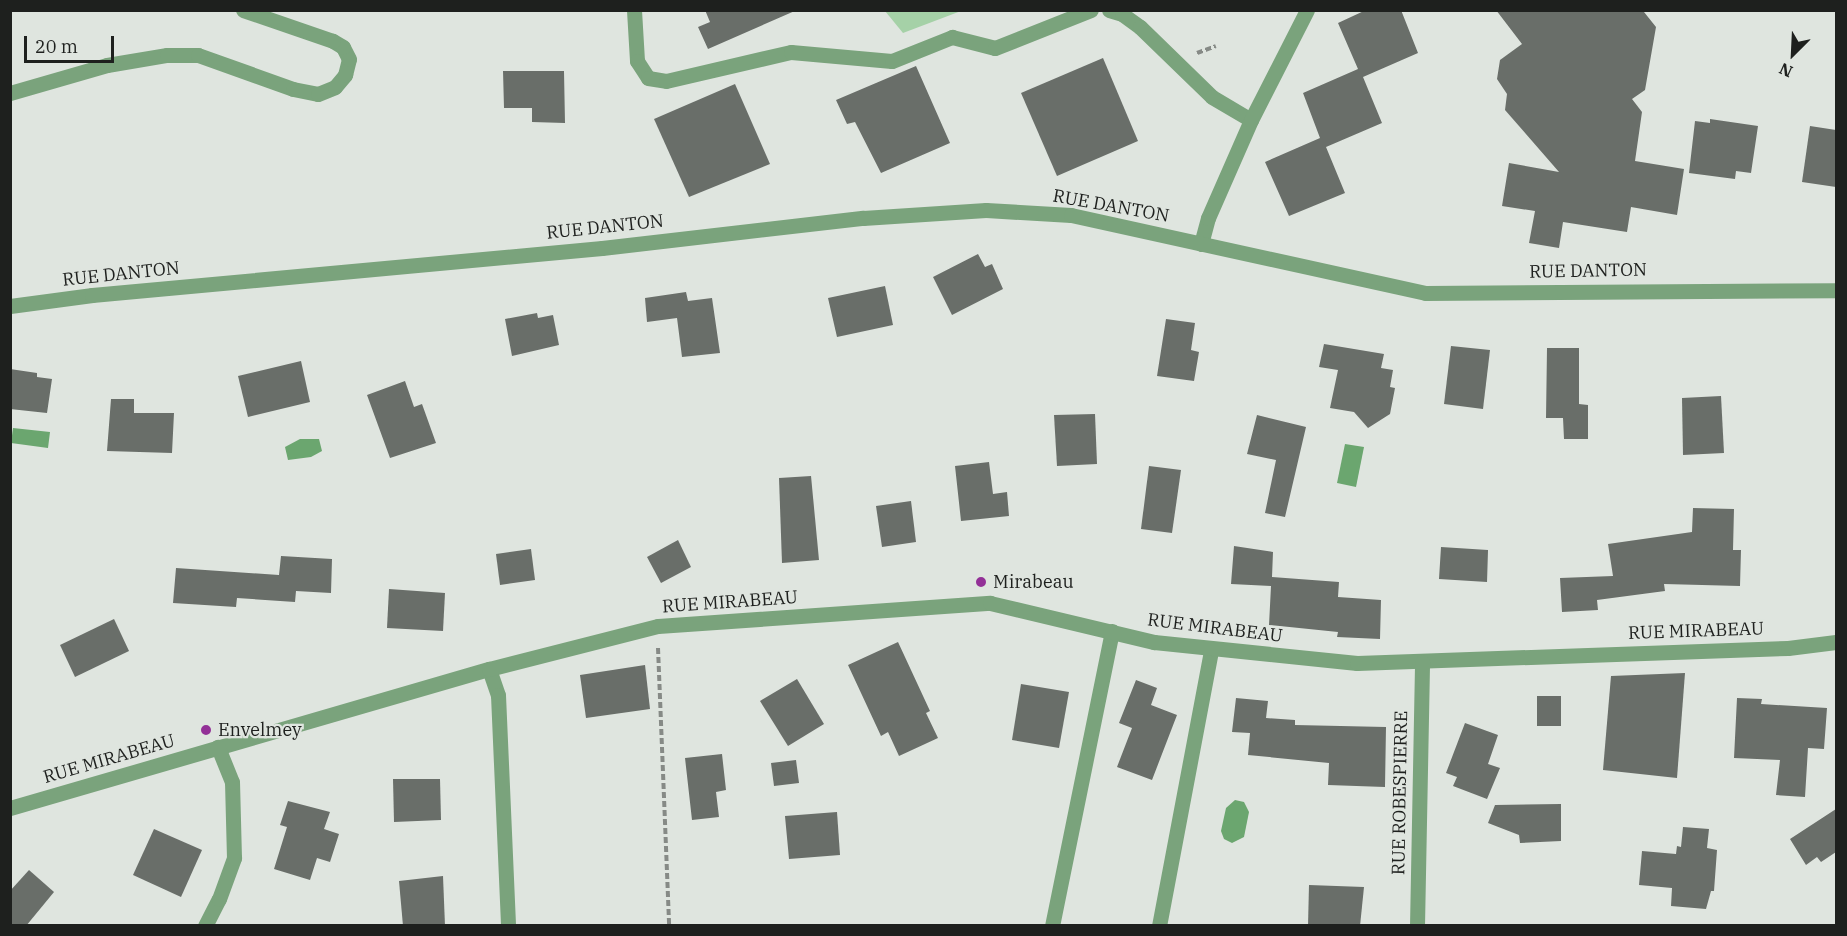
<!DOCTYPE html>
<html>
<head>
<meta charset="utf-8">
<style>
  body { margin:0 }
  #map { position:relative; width:1847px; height:936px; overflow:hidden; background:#dfe5df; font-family:"IBM Plex Serif",serif }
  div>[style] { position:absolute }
  .green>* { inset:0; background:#a5d1a7 }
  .water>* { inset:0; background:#6ba66f }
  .building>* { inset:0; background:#696e69 }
  .path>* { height:4px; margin-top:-2px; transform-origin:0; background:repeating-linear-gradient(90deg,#868a86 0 6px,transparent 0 9px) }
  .lane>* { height:15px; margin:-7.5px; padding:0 7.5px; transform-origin:7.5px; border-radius:7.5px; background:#7aa37c }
  .street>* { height:15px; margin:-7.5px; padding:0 7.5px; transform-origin:7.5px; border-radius:7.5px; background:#7aa37c }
  .dots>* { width:16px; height:16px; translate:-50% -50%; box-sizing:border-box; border:3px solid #dfe5df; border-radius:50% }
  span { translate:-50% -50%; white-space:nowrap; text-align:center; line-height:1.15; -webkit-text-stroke:4.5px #dfe5df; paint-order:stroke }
  .street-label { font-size:18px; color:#1e201e }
  .poi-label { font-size:18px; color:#1e201e }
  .left { translate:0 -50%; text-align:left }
  .frame { position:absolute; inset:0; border:12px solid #1e201e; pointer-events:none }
  .north { position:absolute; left:1763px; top:24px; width:60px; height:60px; -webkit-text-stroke:4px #dfe5df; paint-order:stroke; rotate:204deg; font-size:16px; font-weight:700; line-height:24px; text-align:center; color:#1e201e }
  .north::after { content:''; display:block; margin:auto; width:21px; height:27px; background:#1e201e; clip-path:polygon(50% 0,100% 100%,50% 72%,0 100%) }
  .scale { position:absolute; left:24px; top:36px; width:90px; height:27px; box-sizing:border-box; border:3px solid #1e201e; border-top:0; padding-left:8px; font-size:18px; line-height:21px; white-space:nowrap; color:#1e201e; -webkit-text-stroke:4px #dfe5df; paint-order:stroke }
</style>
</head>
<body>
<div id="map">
  <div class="green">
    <div style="clip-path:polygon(885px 11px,961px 11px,903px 33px)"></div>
  </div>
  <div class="water">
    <div style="clip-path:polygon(13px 428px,50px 432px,48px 448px,11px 443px)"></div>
    <div style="clip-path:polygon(300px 439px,319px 439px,322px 451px,311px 457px,288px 460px,285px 447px)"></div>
    <div style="clip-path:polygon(1345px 444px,1364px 447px,1356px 487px,1337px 483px)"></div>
    <div style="clip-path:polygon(1235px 800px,1244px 802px,1249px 812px,1244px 837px,1232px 843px,1224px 839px,1221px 831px,1226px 808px)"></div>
  </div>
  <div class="building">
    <div style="clip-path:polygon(705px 10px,797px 10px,708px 49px,698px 27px,710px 22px)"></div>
    <div style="clip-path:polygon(1366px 10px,1401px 10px,1418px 53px,1363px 77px,1382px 123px,1326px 147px,1345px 193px,1289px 216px,1265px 162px,1320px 138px,1303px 93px,1358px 69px,1338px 23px)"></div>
    <div style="clip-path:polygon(1496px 10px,1644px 12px,1656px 27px,1645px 90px,1632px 99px,1642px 112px,1635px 161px,1684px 169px,1677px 215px,1631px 207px,1627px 232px,1563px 222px,1559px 248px,1529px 243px,1535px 211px,1502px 206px,1509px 163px,1559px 172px,1505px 110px,1507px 94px,1497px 79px,1500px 60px,1522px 44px)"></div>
    <div style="clip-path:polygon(1103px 58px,1138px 141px,1057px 176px,1021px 93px)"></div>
    <div style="clip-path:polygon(916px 66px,950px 143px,881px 173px,855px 122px,847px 124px,836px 100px)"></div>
    <div style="clip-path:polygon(503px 71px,564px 71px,565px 123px,532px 122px,532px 108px,504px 108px)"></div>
    <div style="clip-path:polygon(735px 84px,770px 164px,689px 197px,654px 119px)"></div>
    <div style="clip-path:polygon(1710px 119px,1758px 126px,1751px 173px,1736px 171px,1735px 179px,1689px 173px,1695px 121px,1710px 123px)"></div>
    <div style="clip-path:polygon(1810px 126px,1836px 130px,1836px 187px,1802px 182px)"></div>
    <div style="clip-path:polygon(978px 254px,985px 267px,992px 264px,1003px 289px,952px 315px,933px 277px)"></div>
    <div style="clip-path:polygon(885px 286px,893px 325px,837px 337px,828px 298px)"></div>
    <div style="clip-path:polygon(686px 292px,688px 301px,712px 298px,720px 353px,682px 357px,677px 318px,647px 322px,645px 298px)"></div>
    <div style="clip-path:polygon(537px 313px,538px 318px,553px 315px,559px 345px,512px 356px,505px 319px)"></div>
    <div style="clip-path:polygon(1166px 319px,1195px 323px,1191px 350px,1199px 352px,1194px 381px,1157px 376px)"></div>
    <div style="clip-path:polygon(1324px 344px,1384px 354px,1381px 368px,1393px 370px,1390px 387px,1395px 388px,1390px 414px,1368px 428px,1354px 412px,1330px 408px,1338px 370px,1319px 367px)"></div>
    <div style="clip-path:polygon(1451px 346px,1490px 350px,1483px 409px,1444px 404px)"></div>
    <div style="clip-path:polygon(1547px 348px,1579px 348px,1579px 404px,1588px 405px,1588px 439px,1564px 439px,1563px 418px,1546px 418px)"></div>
    <div style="clip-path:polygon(301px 361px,310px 402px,248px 417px,238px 376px)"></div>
    <div style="clip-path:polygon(10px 369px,37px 373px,37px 377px,52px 379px,47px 413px,10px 409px)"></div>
    <div style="clip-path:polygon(405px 381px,414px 407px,422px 404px,436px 443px,390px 458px,367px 395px)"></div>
    <div style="clip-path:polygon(1721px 396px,1724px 453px,1683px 455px,1682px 398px)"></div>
    <div style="clip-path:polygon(111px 399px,134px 399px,134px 413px,174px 413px,172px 453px,107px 451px)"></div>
    <div style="clip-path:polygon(1095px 414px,1097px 464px,1057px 466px,1054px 415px)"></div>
    <div style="clip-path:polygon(1257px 415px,1306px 427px,1285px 517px,1265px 513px,1276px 460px,1247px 454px)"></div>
    <div style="clip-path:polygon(989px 462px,993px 494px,1007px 492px,1009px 516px,961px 521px,955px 466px)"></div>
    <div style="clip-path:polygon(1149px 466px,1181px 470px,1172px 533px,1141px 529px)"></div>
    <div style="clip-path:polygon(811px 476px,819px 560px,782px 563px,779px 478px)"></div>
    <div style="clip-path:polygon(911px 501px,916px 542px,882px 547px,876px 506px)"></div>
    <div style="clip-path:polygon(1693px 508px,1734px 509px,1733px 550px,1741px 550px,1740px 586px,1664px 584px,1665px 591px,1597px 600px,1598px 610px,1562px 612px,1560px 578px,1613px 576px,1608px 544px,1692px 532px)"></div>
    <div style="clip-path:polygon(678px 540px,691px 567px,661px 583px,647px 557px)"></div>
    <div style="clip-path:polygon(1234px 546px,1273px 552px,1272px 577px,1339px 582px,1338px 597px,1381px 600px,1380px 639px,1337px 637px,1338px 632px,1269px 625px,1271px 586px,1231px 584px)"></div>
    <div style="clip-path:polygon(1441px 547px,1488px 550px,1487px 582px,1439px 579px)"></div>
    <div style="clip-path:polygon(531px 549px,535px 580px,500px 585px,496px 554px)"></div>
    <div style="clip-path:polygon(281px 556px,332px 559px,331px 593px,296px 591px,295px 602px,237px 598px,236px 607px,173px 603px,176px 568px,279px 575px)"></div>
    <div style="clip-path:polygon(389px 589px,445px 593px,443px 631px,387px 628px)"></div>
    <div style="clip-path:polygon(114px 619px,129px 651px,75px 677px,60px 645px)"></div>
    <div style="clip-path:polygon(898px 642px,930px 711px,926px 713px,938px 738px,899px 756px,888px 732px,881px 736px,848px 665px)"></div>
    <div style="clip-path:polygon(645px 665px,650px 709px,586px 718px,580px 675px)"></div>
    <div style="clip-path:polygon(1685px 673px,1677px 778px,1603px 770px,1611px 676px)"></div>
    <div style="clip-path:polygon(797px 679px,824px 724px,788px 746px,760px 701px)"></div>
    <div style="clip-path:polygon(1136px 680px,1157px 688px,1151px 705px,1177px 715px,1152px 780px,1117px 767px,1132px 728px,1119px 723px)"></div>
    <div style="clip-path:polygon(1021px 684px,1069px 692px,1059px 748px,1012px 740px)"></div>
    <div style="clip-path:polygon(1537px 696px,1561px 696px,1561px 726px,1537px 726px)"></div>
    <div style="clip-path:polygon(1236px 698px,1268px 701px,1266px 718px,1295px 720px,1295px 725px,1386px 727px,1385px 787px,1328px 785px,1329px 763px,1248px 755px,1250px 733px,1232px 732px)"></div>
    <div style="clip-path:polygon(1737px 698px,1762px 699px,1761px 704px,1827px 708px,1824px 749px,1808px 748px,1805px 797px,1776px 795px,1780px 760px,1734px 758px)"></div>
    <div style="clip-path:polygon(1465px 723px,1498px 735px,1488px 764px,1500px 768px,1487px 799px,1453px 786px,1457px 777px,1446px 773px)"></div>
    <div style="clip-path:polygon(722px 754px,726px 790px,716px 792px,719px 817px,692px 820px,685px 758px)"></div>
    <div style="clip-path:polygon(796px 760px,799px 783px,774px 786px,771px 763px)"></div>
    <div style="clip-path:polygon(393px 779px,440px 779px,441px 820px,394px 822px)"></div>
    <div style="clip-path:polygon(288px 801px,330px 812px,324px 829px,339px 834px,330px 862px,317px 858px,310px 880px,274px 869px,287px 827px,280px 825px)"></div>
    <div style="clip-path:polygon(1561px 804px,1561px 841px,1520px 843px,1519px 835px,1488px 823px,1495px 805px)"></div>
    <div style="clip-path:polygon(1836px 809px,1836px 852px,1821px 862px,1817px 857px,1806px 865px,1790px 839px)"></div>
    <div style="clip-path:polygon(837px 812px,840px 855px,789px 859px,785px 816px)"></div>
    <div style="clip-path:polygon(1683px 827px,1709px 829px,1707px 848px,1717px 850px,1714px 891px,1711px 891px,1706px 909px,1671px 906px,1672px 888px,1639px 885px,1642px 851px,1676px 854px,1677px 846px,1681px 847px)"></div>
    <div style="clip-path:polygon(154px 829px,202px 850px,181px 897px,133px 875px)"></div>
    <div style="clip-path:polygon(29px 870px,54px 892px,26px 926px,10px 926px,10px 891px)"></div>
    <div style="clip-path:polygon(443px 876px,445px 926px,403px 926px,399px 881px)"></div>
    <div style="clip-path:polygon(1309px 885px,1364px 887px,1360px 926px,1308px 926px)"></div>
  </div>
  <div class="path">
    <div style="left:1197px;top:53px;width:20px;rotate:-20deg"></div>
    <div style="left:658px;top:648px;width:278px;rotate:87.7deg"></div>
  </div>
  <div class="lane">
    <div style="left:634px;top:10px;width:51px;rotate:86.6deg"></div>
    <div style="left:637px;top:61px;width:20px;rotate:57deg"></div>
    <div style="left:648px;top:78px;width:18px;rotate:9deg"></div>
    <div style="left:666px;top:81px;width:128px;rotate:-13.1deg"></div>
    <div style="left:791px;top:52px;width:101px;rotate:5.1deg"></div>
    <div style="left:892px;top:61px;width:65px;rotate:-21.8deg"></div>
    <div style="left:952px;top:37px;width:44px;rotate:14.3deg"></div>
    <div style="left:995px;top:48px;width:103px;rotate:-21.6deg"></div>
    <div style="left:1109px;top:10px;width:14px;rotate:17deg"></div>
    <div style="left:1122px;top:14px;width:22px;rotate:36deg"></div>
    <div style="left:1140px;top:27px;width:100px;rotate:44.2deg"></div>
    <div style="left:1212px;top:97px;width:45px;rotate:30.5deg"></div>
    <div style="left:1052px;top:926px;width:301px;rotate:-78.5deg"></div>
    <div style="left:1159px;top:926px;width:281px;rotate:-79.3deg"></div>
  </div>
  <div class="street">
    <div style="left:10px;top:93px;width:101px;rotate:-16.1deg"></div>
    <div style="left:107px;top:65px;width:61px;rotate:-9.5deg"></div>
    <div style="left:167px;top:55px;width:31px"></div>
    <div style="left:198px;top:55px;width:101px;rotate:19.7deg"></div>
    <div style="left:293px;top:89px;width:25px;rotate:11deg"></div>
    <div style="left:318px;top:94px;width:18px;rotate:-22deg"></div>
    <div style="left:335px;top:87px;width:16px;rotate:-50deg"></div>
    <div style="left:345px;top:75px;width:16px;rotate:-76deg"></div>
    <div style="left:349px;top:59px;width:13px;rotate:-117deg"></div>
    <div style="left:343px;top:47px;width:12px;rotate:-149deg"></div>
    <div style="left:333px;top:41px;width:95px;rotate:-161deg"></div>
    <div style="left:1201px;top:244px;width:27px;rotate:-75deg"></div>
    <div style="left:1208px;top:218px;width:107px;rotate:-66.3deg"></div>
    <div style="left:1251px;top:120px;width:123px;rotate:-63deg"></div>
    <div style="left:10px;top:306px;width:83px;rotate:-7.6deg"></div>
    <div style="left:92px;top:295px;width:512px;rotate:-5.27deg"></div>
    <div style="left:602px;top:248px;width:263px;rotate:-6.6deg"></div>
    <div style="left:863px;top:218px;width:123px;rotate:-3.7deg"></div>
    <div style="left:986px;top:210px;width:85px;rotate:3.4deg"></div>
    <div style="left:1071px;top:215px;width:362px;rotate:12.4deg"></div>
    <div style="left:1425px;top:293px;width:411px;rotate:-0.4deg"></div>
    <div style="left:489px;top:669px;width:28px;rotate:71deg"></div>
    <div style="left:498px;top:695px;width:231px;rotate:87.5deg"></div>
    <div style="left:10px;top:808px;width:499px;rotate:-16.2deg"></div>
    <div style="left:489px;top:669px;width:174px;rotate:-14.3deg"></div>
    <div style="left:658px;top:626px;width:333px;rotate:-4deg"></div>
    <div style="left:990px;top:603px;width:169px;rotate:13.4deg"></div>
    <div style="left:1154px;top:642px;width:204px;rotate:5.9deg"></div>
    <div style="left:1357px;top:663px;width:431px;rotate:-2deg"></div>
    <div style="left:1788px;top:648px;width:48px;rotate:-7.1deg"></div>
    <div style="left:205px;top:926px;width:30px;rotate:-63deg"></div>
    <div style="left:219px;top:899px;width:44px;rotate:-69.9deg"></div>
    <div style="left:234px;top:858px;width:76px;rotate:-91.5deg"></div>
    <div style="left:232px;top:782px;width:38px;rotate:-112deg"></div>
    <div style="left:1417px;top:926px;width:264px;rotate:-88.9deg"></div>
  </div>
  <div class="dots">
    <div style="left:981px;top:582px;background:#933097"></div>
    <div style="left:206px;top:730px;background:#933097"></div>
  </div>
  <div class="street-label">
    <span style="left:1111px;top:206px;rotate:10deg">RUE DANTON</span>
    <span style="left:605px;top:227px;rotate:-6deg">RUE DANTON</span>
    <span style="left:1588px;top:271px;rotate:-1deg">RUE DANTON</span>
    <span style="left:121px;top:274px;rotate:-6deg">RUE DANTON</span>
    <span style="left:730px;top:602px;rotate:-4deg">RUE MIRABEAU</span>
    <span style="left:1215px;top:628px;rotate:7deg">RUE MIRABEAU</span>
    <span style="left:1696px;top:631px;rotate:-2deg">RUE MIRABEAU</span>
    <span style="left:109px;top:759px;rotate:-16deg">RUE MIRABEAU</span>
    <span style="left:1400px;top:793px;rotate:-89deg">RUE ROBESPIERRE</span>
  </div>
  <div class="poi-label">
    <span class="left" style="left:993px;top:582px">Mirabeau</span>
    <span class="left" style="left:218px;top:730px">Envelmey</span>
  </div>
  <div class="frame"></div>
  <div class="north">N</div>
  <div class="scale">20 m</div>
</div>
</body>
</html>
